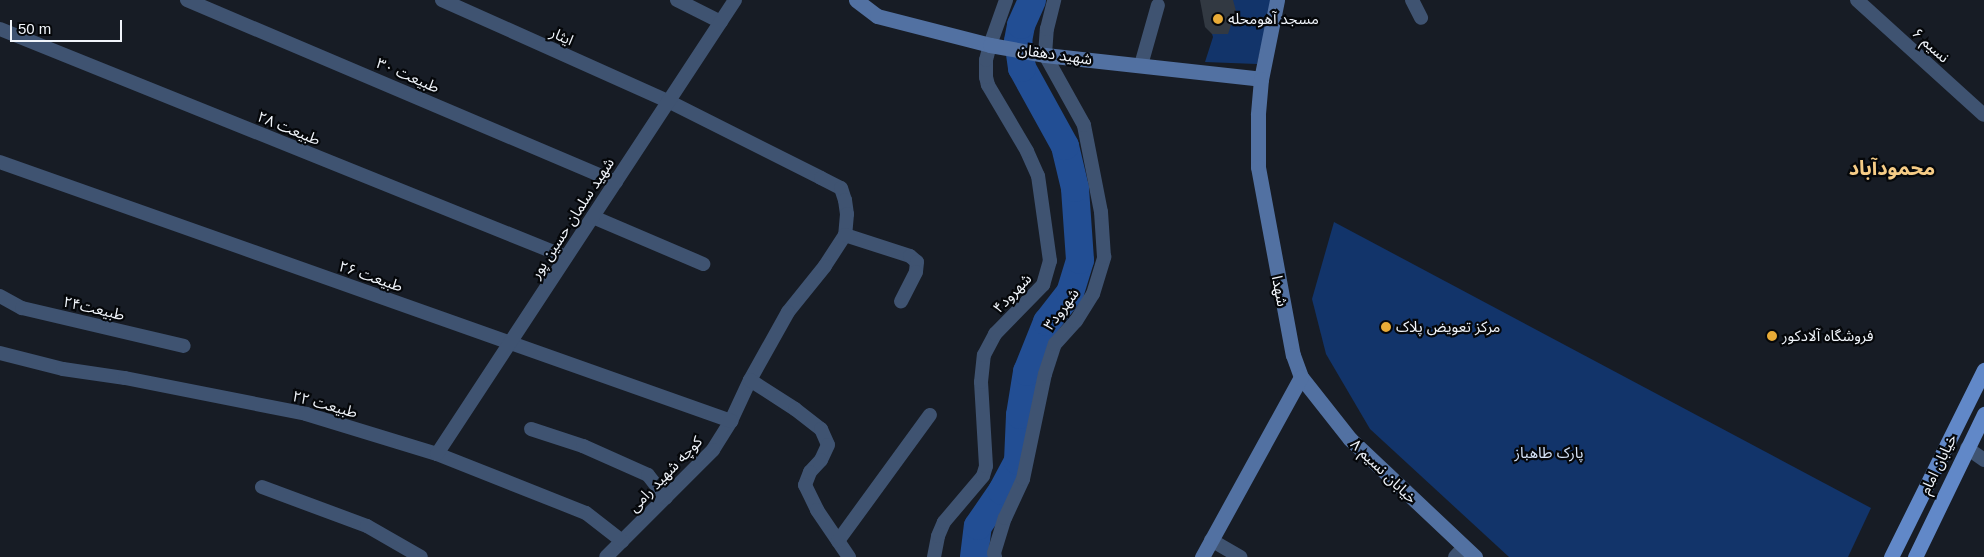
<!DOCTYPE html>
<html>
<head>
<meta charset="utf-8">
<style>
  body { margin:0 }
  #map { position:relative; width:1984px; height:557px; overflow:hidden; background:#171c25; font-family:Arial,"Noto Sans Arabic",sans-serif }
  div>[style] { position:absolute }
  .green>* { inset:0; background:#12346a }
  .river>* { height:28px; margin:-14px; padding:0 14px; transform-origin:14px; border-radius:14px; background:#224e94 }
  .building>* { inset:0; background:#323942 }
  .street>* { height:14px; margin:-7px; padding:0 7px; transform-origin:7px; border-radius:7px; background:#3f5371 }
  .secondary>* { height:15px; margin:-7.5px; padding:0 7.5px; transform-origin:7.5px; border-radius:7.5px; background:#5271a2 }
  .primary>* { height:15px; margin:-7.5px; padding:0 7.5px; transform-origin:7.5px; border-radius:7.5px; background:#6188c8 }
  .dots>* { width:14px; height:14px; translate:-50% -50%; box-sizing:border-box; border:2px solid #05070a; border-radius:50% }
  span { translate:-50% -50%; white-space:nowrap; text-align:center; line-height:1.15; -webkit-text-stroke:4.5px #05070a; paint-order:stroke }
  .poi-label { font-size:15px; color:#f1f5fb }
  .left { translate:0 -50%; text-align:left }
  .street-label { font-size:15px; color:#f1f5fb }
  .park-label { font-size:15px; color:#d6e3f7 }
  .district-label { font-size:20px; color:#f6cc86; font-weight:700 }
  .scale { position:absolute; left:10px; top:20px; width:112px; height:22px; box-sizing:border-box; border:2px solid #f1f5fb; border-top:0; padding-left:6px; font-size:15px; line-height:18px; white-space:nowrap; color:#f1f5fb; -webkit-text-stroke:4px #05070a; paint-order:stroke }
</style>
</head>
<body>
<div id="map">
  <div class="green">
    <div style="clip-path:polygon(1201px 0,1272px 0,1257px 64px,1205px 62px,1213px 37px)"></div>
    <div style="clip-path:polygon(1334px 222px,1871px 508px,1848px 557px,1509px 557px,1370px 429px,1326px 354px,1312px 299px)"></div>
  </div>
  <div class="river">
    <div style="left:974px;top:557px;width:31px;rotate:-83deg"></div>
    <div style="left:978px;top:526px;width:42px;rotate:-55.6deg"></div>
    <div style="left:1002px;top:491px;width:34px;rotate:-62deg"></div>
    <div style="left:1018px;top:461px;width:46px;rotate:-87.5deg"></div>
    <div style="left:1020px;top:415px;width:44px;rotate:-80.8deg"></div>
    <div style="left:1027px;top:372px;width:54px;rotate:-68.2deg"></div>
    <div style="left:1047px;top:322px;width:37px;rotate:-52deg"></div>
    <div style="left:1070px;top:293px;width:34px;rotate:-73deg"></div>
    <div style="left:1080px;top:260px;width:72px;rotate:-94deg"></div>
    <div style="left:1075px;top:188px;width:43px;rotate:-103.4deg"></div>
    <div style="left:1065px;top:146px;width:89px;rotate:-118.9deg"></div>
    <div style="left:1022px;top:68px;width:27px;rotate:-98deg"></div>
    <div style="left:1018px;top:41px;width:16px;rotate:-79deg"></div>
    <div style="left:1021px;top:25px;width:27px;rotate:-66deg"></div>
  </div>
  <div class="building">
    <div style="clip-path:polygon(1200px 0,1233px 0,1236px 11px,1228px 34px,1212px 34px,1205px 27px)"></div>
  </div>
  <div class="street">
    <div style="left:187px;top:0;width:466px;rotate:23deg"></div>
    <div style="left:442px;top:0;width:248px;rotate:24.1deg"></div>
    <div style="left:668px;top:101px;width:171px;rotate:26.7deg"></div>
    <div style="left:821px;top:178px;width:22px;rotate:27deg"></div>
    <div style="left:841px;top:188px;width:13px;rotate:72deg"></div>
    <div style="left:845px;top:200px;width:14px;rotate:82deg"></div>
    <div style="left:847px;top:214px;width:21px;rotate:95deg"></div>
    <div style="left:845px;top:235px;width:37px;rotate:123deg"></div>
    <div style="left:825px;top:266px;width:59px;rotate:128.8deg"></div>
    <div style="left:788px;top:312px;width:78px;rotate:119.2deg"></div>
    <div style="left:750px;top:380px;width:45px;rotate:114.9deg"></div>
    <div style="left:731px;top:421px;width:34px;rotate:122deg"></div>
    <div style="left:713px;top:450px;width:151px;rotate:135deg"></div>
    <div style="left:677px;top:0;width:49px;rotate:26.6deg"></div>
    <div style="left:1412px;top:0;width:20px;rotate:63deg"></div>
    <div style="left:1857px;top:0;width:171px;rotate:42.2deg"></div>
    <div style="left:0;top:29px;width:610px;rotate:21.94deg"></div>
    <div style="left:1141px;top:65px;width:62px;rotate:-74.2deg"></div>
    <div style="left:0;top:162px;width:776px;rotate:19.51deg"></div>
    <div style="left:593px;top:217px;width:120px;rotate:23.1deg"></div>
    <div style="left:845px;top:235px;width:68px;rotate:17.9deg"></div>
    <div style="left:910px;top:256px;width:9px;rotate:41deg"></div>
    <div style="left:917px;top:262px;width:10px;rotate:96deg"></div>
    <div style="left:916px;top:272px;width:33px;rotate:117deg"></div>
    <div style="left:0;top:296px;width:25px;rotate:29deg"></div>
    <div style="left:22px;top:308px;width:166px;rotate:13.2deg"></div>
    <div style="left:0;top:353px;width:65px;rotate:14.3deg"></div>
    <div style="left:63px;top:369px;width:63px;rotate:8.3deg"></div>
    <div style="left:125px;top:378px;width:185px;rotate:11.2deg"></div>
    <div style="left:306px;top:414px;width:137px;rotate:17deg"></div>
    <div style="left:437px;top:454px;width:160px;rotate:21.6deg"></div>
    <div style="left:586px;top:513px;width:46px;rotate:37.9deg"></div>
    <div style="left:750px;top:380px;width:54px;rotate:32.8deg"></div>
    <div style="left:795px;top:409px;width:33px;rotate:38deg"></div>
    <div style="left:821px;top:429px;width:17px;rotate:66deg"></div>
    <div style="left:828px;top:445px;width:17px;rotate:115deg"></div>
    <div style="left:821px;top:460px;width:16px;rotate:133deg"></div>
    <div style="left:810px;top:472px;width:14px;rotate:111deg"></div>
    <div style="left:805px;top:485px;width:28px;rotate:64deg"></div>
    <div style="left:817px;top:510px;width:57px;rotate:55.8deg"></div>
    <div style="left:531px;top:429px;width:55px;rotate:18.1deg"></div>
    <div style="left:583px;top:446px;width:71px;rotate:24deg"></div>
    <div style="left:648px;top:475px;width:29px;rotate:52deg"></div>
    <div style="left:1967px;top:448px;width:21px;rotate:35deg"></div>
    <div style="left:437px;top:454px;width:543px;rotate:-56.72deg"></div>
    <div style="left:262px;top:487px;width:112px;rotate:20.4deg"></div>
    <div style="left:367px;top:526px;width:62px;rotate:29.9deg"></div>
    <div style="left:1211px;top:540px;width:34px;rotate:30deg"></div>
    <div style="left:838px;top:541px;width:156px;rotate:-53.9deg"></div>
    <div style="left:934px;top:557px;width:21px;rotate:-79deg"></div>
    <div style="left:938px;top:536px;width:15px;rotate:-67deg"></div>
    <div style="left:944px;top:522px;width:60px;rotate:-49.7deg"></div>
    <div style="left:983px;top:476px;width:10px;rotate:-73deg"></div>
    <div style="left:986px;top:466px;width:84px;rotate:-93.4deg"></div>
    <div style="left:981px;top:382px;width:27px;rotate:-84deg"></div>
    <div style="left:984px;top:355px;width:24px;rotate:-62deg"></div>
    <div style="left:995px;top:334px;width:69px;rotate:-45.6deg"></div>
    <div style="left:1043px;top:285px;width:25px;rotate:-74deg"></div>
    <div style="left:1050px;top:261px;width:86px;rotate:-98deg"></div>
    <div style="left:1038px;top:176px;width:27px;rotate:-114deg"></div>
    <div style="left:1027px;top:151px;width:77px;rotate:-120.6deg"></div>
    <div style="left:988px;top:85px;width:8px;rotate:-104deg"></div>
    <div style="left:986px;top:77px;width:17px;rotate:-90deg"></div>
    <div style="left:986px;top:60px;width:16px;rotate:-75deg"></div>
    <div style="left:990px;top:45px;width:48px;rotate:-70.4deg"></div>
    <div style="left:995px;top:557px;width:4px;rotate:-104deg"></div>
    <div style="left:994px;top:553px;width:37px;rotate:-73deg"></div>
    <div style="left:1005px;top:518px;width:43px;rotate:-65.2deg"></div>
    <div style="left:1023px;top:479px;width:107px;rotate:-78.2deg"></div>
    <div style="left:1045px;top:374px;width:32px;rotate:-72deg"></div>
    <div style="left:1055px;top:344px;width:31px;rotate:-48deg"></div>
    <div style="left:1076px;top:321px;width:32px;rotate:-58deg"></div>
    <div style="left:1093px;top:294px;width:39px;rotate:-73deg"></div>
    <div style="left:1104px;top:257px;width:45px;rotate:-93.8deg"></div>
    <div style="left:1101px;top:212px;width:89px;rotate:-101.1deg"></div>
    <div style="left:1084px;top:125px;width:80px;rotate:-119.1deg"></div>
    <div style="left:1045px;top:55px;width:26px;rotate:-86deg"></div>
    <div style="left:1047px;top:29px;width:30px;rotate:-76deg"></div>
    <div style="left:1455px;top:557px;width:13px;rotate:-48deg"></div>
  </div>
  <div class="secondary">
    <div style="left:856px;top:0;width:26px;rotate:37deg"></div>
    <div style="left:877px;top:16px;width:117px;rotate:14.4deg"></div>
    <div style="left:990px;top:45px;width:56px;rotate:10.3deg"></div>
    <div style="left:1045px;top:55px;width:217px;rotate:6.3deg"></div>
    <div style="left:1277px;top:0;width:81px;rotate:101.4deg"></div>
    <div style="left:1261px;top:79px;width:36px;rotate:95deg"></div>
    <div style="left:1258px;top:115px;width:52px;rotate:90deg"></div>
    <div style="left:1258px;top:167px;width:191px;rotate:79.5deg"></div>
    <div style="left:1293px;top:355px;width:23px;rotate:70deg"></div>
    <div style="left:1301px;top:377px;width:79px;rotate:51.7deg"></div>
    <div style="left:1350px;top:439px;width:172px;rotate:43.3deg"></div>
    <div style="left:1202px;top:557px;width:205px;rotate:-61.2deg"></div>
  </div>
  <div class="primary">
    <div style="left:1891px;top:557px;width:209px;rotate:-63.6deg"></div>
    <div style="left:1915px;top:557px;width:159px;rotate:-64.2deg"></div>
  </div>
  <div class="dots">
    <div style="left:1218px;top:19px;background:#e8ab37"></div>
    <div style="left:1386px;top:327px;background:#e8ab37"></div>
    <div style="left:1772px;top:336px;background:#e8ab37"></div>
  </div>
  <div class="poi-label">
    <span class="left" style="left:1228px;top:19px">مسجد آهومحله</span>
    <span class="left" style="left:1396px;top:327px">مرکز تعویض پلاک</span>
    <span class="left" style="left:1782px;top:336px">فروشگاه آلادکور</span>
  </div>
  <div class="street-label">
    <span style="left:562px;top:36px;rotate:24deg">ایثار</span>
    <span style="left:1931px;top:45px;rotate:42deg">نسیم ۶</span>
    <span style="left:1055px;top:54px;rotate:8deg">شهید دهقان</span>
    <span style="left:408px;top:75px;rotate:23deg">طبیعت ۳۰</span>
    <span style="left:289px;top:128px;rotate:22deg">طبیعت ۲۸</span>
    <span style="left:572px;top:218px;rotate:-57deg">شهید سلمان حسین پور</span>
    <span style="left:371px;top:276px;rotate:19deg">طبیعت ۲۶</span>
    <span style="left:1280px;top:291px;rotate:79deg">شهدا</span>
    <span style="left:1012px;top:293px;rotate:-46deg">شهرود۴</span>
    <span style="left:94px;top:308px;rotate:13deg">طبیعت۲۴</span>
    <span style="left:1061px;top:309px;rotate:-53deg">شهرود۳</span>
    <span style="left:325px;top:404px;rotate:15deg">طبیعت ۲۲</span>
    <span style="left:1938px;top:464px;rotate:-64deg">خیابان امام</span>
    <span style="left:1384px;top:471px;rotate:44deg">خیابان نسیم ۸</span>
    <span style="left:665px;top:474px;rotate:-46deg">کوچه شهید رامی</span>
  </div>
  <div class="park-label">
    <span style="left:1549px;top:453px">پارک طاهباز</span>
  </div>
  <div class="district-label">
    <span style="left:1892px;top:168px">محمودآباد</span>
  </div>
  <div class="scale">50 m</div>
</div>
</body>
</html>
